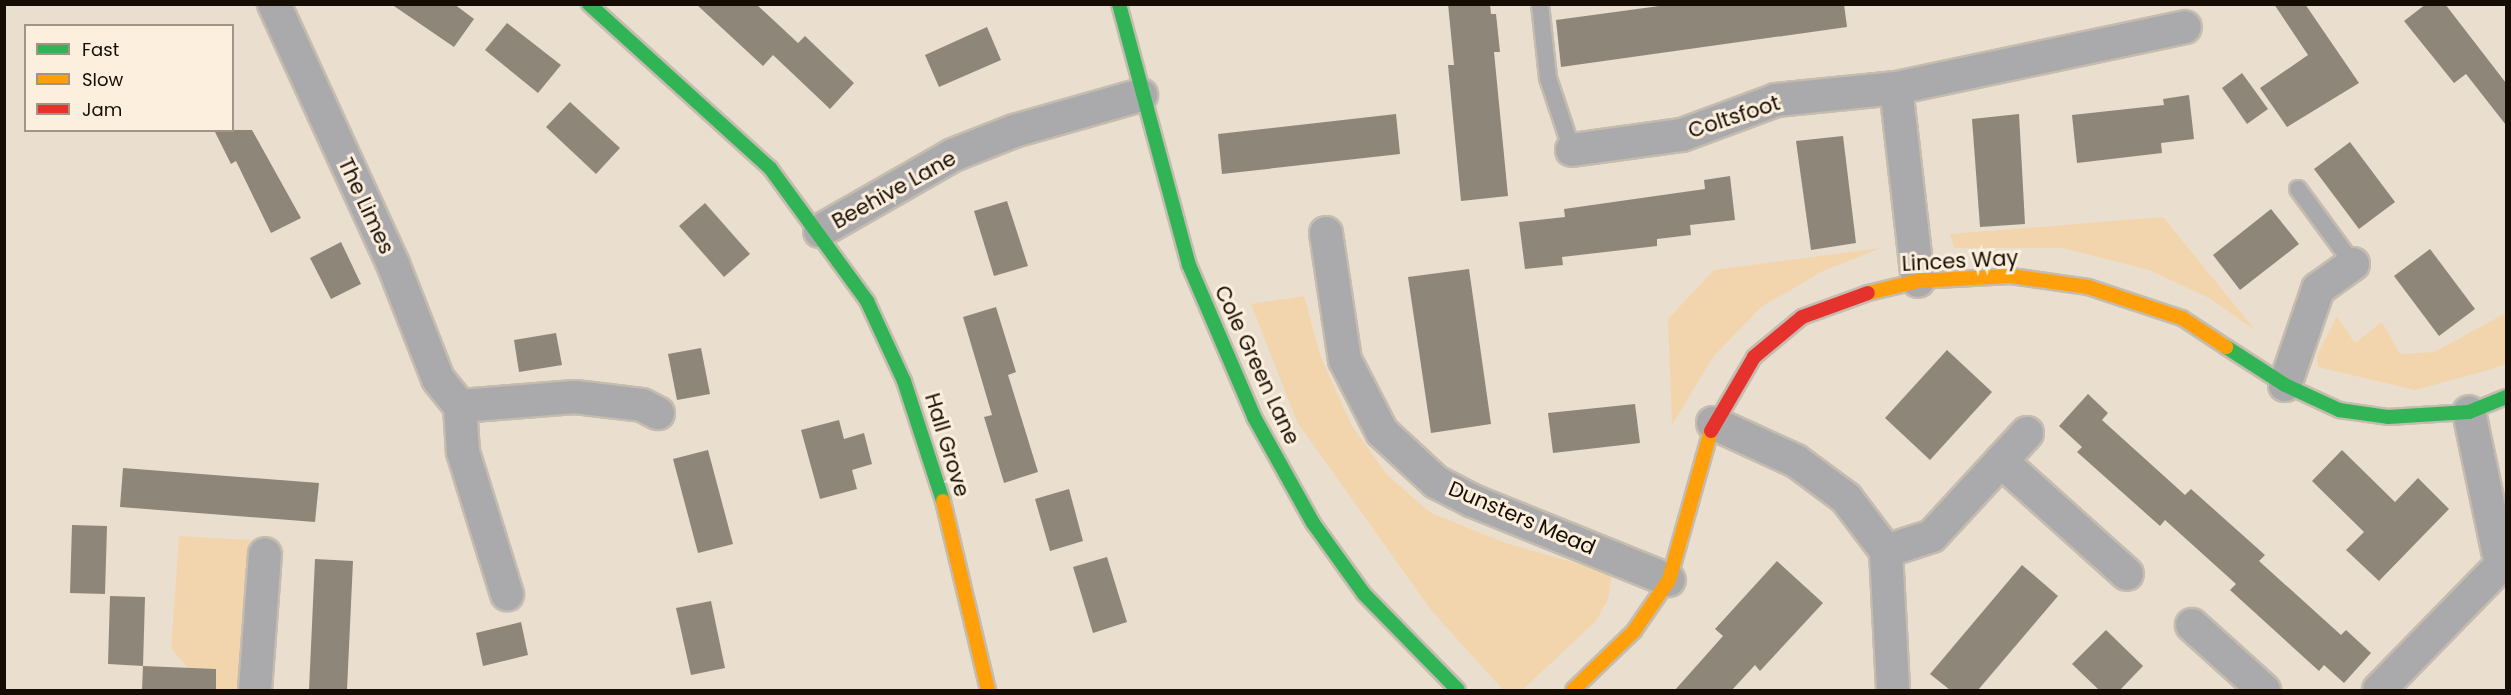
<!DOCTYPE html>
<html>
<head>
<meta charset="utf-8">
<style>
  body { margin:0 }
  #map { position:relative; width:2511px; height:695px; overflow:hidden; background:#eadece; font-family:Poppins,sans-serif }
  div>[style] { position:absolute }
  .green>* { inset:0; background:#f3d5ad }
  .building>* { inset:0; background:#8f867a }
  .roads { filter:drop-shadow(2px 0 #c5bcb0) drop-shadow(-2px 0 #c5bcb0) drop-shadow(0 2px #c5bcb0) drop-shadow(0 -2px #c5bcb0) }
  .lane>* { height:16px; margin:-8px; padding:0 8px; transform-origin:8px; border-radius:8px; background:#aaa9ab }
  .street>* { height:32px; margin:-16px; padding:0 16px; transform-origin:16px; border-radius:16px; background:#aaa9ab }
  .fast>* { height:14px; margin:-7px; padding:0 7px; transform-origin:7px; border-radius:7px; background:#30b455 }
  .slow>* { height:14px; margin:-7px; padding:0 7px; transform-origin:7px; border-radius:7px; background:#ff9f0a }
  .jam>* { height:14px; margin:-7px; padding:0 7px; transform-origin:7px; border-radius:7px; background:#e5322d }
  span { translate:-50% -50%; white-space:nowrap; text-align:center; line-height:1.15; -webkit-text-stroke:6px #fcefdd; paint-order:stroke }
  .street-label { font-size:21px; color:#150d04 }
  .frame { position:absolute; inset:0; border:6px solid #150d04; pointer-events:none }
  .legend { position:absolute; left:24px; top:24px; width:210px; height:108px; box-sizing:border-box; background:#fcefdd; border:2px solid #a09586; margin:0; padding:8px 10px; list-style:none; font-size:18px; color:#150d04 }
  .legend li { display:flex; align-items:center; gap:12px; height:30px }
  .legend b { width:30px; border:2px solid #a09586 }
</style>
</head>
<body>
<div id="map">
  <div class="green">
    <div style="clip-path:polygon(2163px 217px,2255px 330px,2209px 298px,2149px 270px,2063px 248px,1954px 248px,1950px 234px)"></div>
    <div style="clip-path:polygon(1881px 248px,1823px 271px,1761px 307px,1713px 357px,1672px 425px,1668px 319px,1714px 270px)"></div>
    <div style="clip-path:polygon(1304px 296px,1320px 355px,1352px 426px,1387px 475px,1431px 513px,1503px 542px,1612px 574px,1608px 599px,1596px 621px,1522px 690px,1503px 690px,1431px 610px,1297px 422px,1251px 304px)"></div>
    <div style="clip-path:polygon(2506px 313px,2506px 364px,2492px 369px,2415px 390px,2318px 367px,2317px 355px,2337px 316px,2355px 343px,2382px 322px,2400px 354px,2434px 352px)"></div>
    <div style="clip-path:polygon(179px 536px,250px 540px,239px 690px,206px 690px,171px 648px)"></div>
  </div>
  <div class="building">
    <div style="clip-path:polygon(391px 4px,454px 4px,474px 19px,454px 47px)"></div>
    <div style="clip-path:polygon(696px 4px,756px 4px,798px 43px,805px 36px,854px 83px,830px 109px,773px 55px,763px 66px)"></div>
    <div style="clip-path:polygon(1448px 4px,1490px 4px,1491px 14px,1496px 14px,1500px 52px,1494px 52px,1508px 196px,1461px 201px,1448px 65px,1454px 65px)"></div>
    <div style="clip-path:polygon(1674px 4px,1844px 4px,1847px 27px,1561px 67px,1556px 20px)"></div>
    <div style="clip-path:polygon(2274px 4px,2305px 4px,2359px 83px,2287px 127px,2260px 88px,2308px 55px)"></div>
    <div style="clip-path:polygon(2426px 4px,2445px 4px,2506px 83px,2506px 125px,2466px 74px,2454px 83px,2404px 21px)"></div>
    <div style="clip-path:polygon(507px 23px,561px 65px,538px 93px,485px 50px)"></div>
    <div style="clip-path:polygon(987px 27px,1001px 60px,939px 87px,925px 55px)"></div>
    <div style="clip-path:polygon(2242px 73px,2268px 109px,2247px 124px,2222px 88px)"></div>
    <div style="clip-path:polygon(2189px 95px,2194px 139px,2161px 143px,2162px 153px,2077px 163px,2072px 115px,2164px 105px,2163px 99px)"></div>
    <div style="clip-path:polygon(570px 102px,620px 148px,596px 174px,546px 127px)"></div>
    <div style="clip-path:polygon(1396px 114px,1400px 154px,1222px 174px,1218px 134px)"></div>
    <div style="clip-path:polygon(2019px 114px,2025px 224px,1980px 227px,1972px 119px)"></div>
    <div style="clip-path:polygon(214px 130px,252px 130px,301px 218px,271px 233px,236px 161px,231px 164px)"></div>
    <div style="clip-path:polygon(1843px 136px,1856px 243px,1811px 250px,1796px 141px)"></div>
    <div style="clip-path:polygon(2350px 142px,2395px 202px,2359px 229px,2314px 169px)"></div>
    <div style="clip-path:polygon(1730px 176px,1735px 220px,1690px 225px,1691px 235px,1657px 239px,1657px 246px,1562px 257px,1563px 265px,1525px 269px,1519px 222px,1565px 217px,1564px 209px,1705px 189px,1704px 180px)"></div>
    <div style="clip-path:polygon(1007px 201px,1028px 266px,994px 276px,974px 211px)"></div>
    <div style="clip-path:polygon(705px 203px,750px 254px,724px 277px,679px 226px)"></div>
    <div style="clip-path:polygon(2271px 209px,2299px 244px,2240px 290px,2213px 255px)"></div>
    <div style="clip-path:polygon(341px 242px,361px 284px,331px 299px,310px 258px)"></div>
    <div style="clip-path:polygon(2430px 249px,2475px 309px,2439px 336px,2394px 276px)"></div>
    <div style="clip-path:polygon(1469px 269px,1491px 424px,1431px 433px,1408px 277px)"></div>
    <div style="clip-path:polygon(996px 307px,1016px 372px,1008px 375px,1038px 472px,1004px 483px,984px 417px,992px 415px,963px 317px)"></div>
    <div style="clip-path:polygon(556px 333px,562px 365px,519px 372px,514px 340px)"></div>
    <div style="clip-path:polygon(701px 348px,710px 394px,677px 400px,668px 354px)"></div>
    <div style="clip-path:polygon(1947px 350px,1992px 392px,1930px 460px,1885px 418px)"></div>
    <div style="clip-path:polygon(2088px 394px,2108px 413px,2102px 420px,2185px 495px,2191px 489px,2265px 555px,2259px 561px,2341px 635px,2346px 630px,2371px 653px,2344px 683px,2324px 665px,2319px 671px,2230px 590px,2236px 584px,2165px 520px,2160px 526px,2077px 452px,2082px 447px,2059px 426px)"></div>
    <div style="clip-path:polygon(1635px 404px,1640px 443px,1553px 453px,1548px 413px)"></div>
    <div style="clip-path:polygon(839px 420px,844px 439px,864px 433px,872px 464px,852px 470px,857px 489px,820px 499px,801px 430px)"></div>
    <div style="clip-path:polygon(708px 450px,733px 544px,698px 553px,673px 459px)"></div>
    <div style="clip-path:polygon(2342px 450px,2395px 502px,2418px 478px,2449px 509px,2379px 581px,2346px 550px,2364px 532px,2312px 481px)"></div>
    <div style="clip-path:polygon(123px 468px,319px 483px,315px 522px,120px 507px)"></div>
    <div style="clip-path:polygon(1069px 489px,1083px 541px,1050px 551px,1035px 499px)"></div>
    <div style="clip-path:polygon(72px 525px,107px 526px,105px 594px,70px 593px)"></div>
    <div style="clip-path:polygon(1107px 557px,1127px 622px,1093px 633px,1073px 567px)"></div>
    <div style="clip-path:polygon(315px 559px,353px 561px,347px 690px,309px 690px)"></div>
    <div style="clip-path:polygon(1777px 561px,1823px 603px,1760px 671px,1755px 665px,1732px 690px,1675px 690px,1723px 636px,1715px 629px)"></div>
    <div style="clip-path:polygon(2022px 565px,2058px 596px,1978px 690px,1950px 690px,1930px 674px)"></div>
    <div style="clip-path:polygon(110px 596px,145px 597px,143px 666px,108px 664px)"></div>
    <div style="clip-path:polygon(711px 601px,725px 668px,691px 675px,676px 608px)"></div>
    <div style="clip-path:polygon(521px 622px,528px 655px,483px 666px,476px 633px)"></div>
    <div style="clip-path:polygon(2106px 630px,2143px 666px,2120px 690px,2099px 690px,2072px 664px)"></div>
    <div style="clip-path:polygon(143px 666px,216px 669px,216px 690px,142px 690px)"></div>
  </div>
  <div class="roads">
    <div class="lane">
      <div style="left:1540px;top:4px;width:74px;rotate:83.8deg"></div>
      <div style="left:1548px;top:78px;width:76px;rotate:71.6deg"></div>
      <div style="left:2298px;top:189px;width:93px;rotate:53.7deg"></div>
    </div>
    <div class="street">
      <div style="left:274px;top:4px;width:286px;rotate:65.4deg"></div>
      <div style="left:393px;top:264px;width:123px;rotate:68.6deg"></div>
      <div style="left:438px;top:379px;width:35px;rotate:51deg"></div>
      <div style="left:460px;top:406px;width:115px;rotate:-4.5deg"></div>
      <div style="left:575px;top:397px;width:67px;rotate:6.8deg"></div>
      <div style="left:642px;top:405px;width:18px;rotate:27deg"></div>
      <div style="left:1896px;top:88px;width:194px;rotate:83.5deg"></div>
      <div style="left:1572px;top:150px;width:111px;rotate:-7.8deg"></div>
      <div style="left:1682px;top:135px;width:100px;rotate:-20.4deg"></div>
      <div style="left:1776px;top:100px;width:121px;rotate:-5.7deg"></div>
      <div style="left:1896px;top:88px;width:295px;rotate:-11.9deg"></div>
      <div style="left:820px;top:231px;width:153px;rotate:-29.7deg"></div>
      <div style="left:953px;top:155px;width:66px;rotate:-21.5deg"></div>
      <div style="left:1014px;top:131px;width:132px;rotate:-15.8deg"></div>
      <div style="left:1326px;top:233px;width:128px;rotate:81.5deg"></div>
      <div style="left:1345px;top:360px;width:81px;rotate:62.8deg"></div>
      <div style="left:1382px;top:432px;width:74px;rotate:42.8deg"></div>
      <div style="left:1436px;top:482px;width:42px;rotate:27.2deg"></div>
      <div style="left:1473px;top:501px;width:211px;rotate:22deg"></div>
      <div style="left:2285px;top:385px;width:102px;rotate:-71deg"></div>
      <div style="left:2318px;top:289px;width:43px;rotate:-35.5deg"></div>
      <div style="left:460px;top:406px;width:46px;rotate:86.3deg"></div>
      <div style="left:463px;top:452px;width:149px;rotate:72.8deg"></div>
      <div style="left:1713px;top:423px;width:91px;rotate:24.6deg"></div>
      <div style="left:1796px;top:461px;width:62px;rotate:36.5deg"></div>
      <div style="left:1846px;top:498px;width:66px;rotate:53deg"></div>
      <div style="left:1886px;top:551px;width:139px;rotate:87.1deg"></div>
      <div style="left:2001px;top:461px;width:169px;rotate:41.9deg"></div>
      <div style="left:1886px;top:551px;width:48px;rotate:-18.1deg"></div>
      <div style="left:1932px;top:536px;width:140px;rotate:-47.3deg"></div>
      <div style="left:2192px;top:625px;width:97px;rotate:42.1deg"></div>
      <div style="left:255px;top:690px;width:136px;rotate:-85.8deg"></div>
      <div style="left:2379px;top:690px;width:175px;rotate:-45.7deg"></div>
      <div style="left:2501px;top:565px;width:156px;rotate:-101.8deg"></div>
    </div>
    <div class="fast">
      <div style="left:589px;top:4px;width:244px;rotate:42.2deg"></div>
      <div style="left:770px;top:168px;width:165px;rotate:53.9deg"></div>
      <div style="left:867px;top:301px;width:88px;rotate:65.2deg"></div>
      <div style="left:904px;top:381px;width:126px;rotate:72deg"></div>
      <div style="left:1119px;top:4px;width:270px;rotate:75deg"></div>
      <div style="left:1189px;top:265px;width:165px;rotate:66.8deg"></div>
      <div style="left:1254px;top:417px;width:121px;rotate:60.9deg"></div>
      <div style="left:1313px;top:523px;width:87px;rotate:54.3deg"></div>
      <div style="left:1364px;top:594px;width:134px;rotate:45.6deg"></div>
      <div style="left:2226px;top:347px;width:70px;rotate:32.8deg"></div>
      <div style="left:2285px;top:385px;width:60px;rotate:24.8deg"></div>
      <div style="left:2339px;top:410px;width:49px;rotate:8.1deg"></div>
      <div style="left:2388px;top:417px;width:81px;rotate:-3.5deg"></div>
      <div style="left:2469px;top:412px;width:40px;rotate:-22deg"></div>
    </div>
    <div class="slow">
      <div style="left:1868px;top:293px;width:51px;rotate:-13.5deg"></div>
      <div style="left:1918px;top:281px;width:93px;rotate:-3.1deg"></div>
      <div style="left:2011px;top:276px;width:78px;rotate:8.1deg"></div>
      <div style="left:2088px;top:287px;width:99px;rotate:18.3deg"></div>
      <div style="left:2182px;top:318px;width:53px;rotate:33.4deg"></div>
      <div style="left:943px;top:501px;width:194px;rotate:76.6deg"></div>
      <div style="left:1573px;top:690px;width:85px;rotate:-44deg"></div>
      <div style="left:1634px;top:631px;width:62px;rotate:-55.5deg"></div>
      <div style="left:1669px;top:580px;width:155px;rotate:-74.3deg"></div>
    </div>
    <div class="jam">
      <div style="left:1711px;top:431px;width:86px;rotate:-59.8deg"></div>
      <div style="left:1754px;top:357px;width:62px;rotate:-39.8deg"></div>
      <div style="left:1802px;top:317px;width:70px;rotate:-20deg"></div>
    </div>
  </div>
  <div class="street-label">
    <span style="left:1734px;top:117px;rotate:-18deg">Coltsfoot</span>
    <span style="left:894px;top:190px;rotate:-29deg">Beehive Lane</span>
    <span style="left:366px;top:206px;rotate:65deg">The Limes</span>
    <span style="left:1960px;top:261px;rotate:-3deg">Linces Way</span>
    <span style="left:1257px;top:365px;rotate:65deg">Cole Green Lane</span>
    <span style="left:947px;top:445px;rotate:73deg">Hall Grove</span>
    <span style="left:1522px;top:518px;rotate:23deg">Dunsters Mead</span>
  </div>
  <div class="frame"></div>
  <ul class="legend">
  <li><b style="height:8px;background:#30b455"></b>Fast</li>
  <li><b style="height:8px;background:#ff9f0a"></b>Slow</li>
  <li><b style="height:8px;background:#e5322d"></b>Jam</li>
  </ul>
</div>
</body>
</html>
